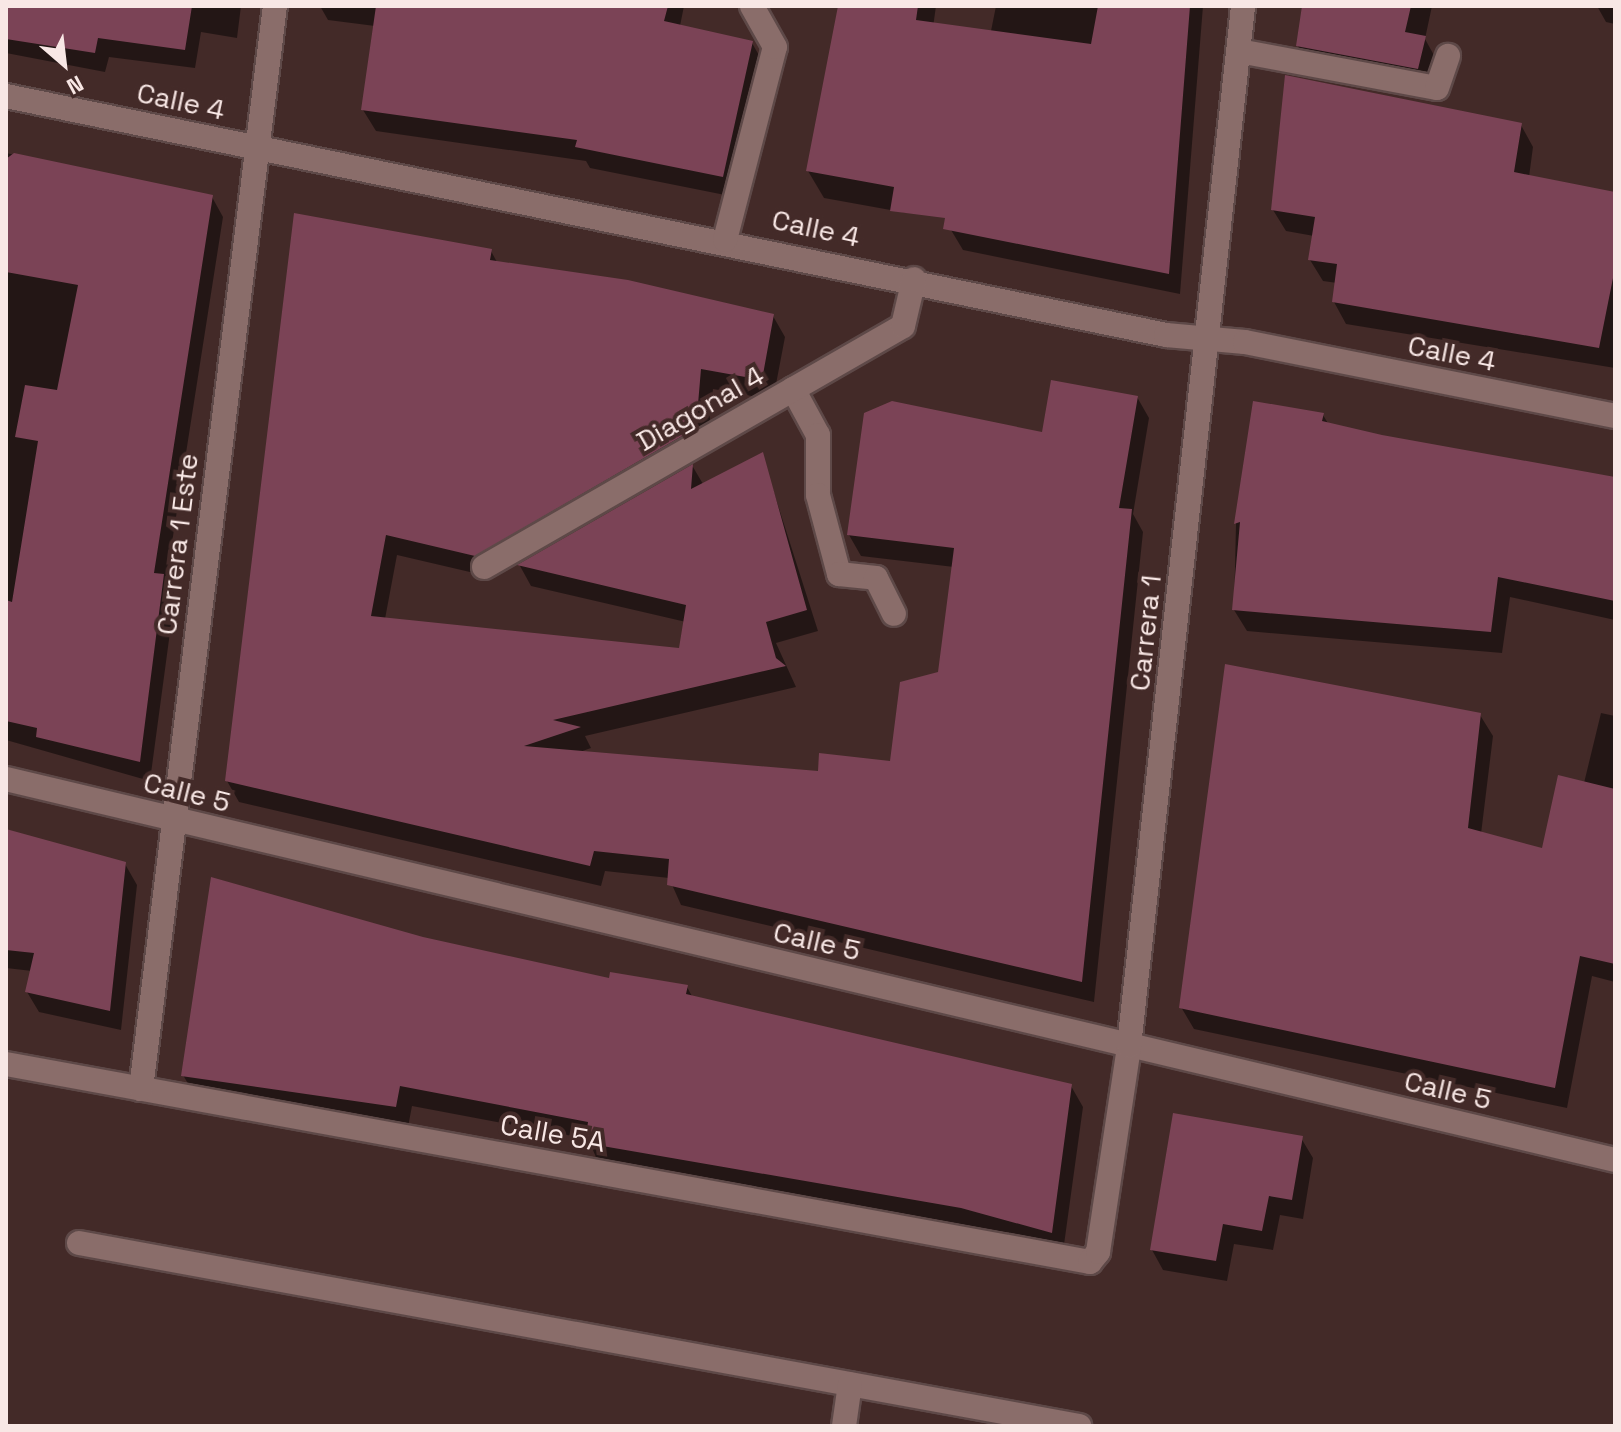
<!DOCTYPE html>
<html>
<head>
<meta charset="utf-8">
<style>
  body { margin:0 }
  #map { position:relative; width:1621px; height:1432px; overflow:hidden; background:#432a28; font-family:"Space Grotesk",sans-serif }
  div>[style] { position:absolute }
  .shadow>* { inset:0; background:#0007 }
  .building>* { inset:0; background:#7b4356 }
  .roads { filter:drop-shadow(2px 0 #5e4948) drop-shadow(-2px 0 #5e4948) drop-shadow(0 2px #5e4948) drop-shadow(0 -2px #5e4948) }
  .minor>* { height:24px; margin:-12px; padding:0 12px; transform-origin:12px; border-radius:12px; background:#8a6d6a }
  span { translate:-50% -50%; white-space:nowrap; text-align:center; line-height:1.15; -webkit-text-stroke:8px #432a28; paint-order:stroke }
  .street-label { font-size:28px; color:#f8e7e5 }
  .frame { position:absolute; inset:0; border:8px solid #f8e7e5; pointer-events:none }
  .north { position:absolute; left:24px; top:24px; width:80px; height:80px; -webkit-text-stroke:6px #432a28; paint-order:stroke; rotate:152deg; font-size:22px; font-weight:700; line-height:32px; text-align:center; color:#f8e7e5 }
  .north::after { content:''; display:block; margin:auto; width:28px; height:36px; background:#f8e7e5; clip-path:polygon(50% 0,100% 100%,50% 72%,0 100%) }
</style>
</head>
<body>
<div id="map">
  <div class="shadow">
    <div style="clip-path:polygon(6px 6px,241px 6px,237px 38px,201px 32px,195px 68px,109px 57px,105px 72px,6px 53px)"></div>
    <div style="clip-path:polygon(320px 6px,684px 6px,680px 26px,752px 43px,764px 64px,735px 197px,590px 168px,586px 161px,376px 131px,363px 110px,375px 26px,328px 20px)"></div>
    <div style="clip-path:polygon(840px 6px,936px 6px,907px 213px,824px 198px,808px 171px)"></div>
    <div style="clip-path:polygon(996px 6px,1203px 6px,1180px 294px,963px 250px,951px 230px)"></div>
    <div style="clip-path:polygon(1304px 6px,1432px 6px,1425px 39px,1440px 66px,1434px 96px,1314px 73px,1298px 46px)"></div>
    <div style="clip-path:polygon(1597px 6px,1615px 6px,1615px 24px,1606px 22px)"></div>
    <div style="clip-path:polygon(1521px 125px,1533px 147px,1529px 177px,1615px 195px,1615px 368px,1346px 324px,1334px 302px,1337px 283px,1323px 281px,1310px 260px,1314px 236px,1286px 231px,1273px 210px)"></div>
    <div style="clip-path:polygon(6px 153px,212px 197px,223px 217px,166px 581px,175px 595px,150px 781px,6px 740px)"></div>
    <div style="clip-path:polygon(491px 251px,498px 264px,773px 316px,785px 337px,773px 400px,713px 389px,707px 449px,487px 576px,397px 555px,385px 619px,681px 650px,686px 622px,531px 586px,520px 566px,693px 467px,703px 484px,762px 455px,818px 631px,776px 643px,796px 687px,585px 736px,591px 748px,577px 753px,819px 773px,892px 764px,940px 673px,954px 567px,861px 556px,849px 535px,1043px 434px,1137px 397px,1149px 418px,1133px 514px,1143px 532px,1094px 1002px,681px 905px,669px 878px,605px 871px,601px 886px,239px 802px,227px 781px)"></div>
    <div style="clip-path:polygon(1254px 404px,1323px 415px,1329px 425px,1382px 437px,1615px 479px,1615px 620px,1510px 597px,1502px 653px,1247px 631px,1234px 610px,1236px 524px)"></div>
    <div style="clip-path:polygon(1601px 713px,1615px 716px,1615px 982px,1592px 976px,1567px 1108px,1194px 1029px,1181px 1007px,1480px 715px,1493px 736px,1481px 834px,1543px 850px,1584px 783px)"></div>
    <div style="clip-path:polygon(6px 832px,125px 864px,137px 885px,121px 1030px,39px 1012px,27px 992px,32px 971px,6px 968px)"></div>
    <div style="clip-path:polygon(423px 939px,610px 981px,687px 987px,693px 998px,1071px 1086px,1083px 1107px,1063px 1252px,974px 1228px,599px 1164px,588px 1139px,412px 1106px,408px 1127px,195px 1096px,183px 1075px)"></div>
    <div style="clip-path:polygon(1301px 1138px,1313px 1158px,1303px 1219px,1280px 1215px,1273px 1250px,1234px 1244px,1227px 1281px,1163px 1270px,1152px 1250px)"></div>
  </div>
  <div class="building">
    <div style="clip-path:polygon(6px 6px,192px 6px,185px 50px,98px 38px,95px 53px,6px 39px)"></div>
    <div style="clip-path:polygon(376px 6px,668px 6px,664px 21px,753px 41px,723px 177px,575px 147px,577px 140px,361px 110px)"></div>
    <div style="clip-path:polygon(838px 6px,918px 6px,916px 20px,1091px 44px,1098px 6px,1190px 6px,1169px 274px,943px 229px,945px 218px,890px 211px,894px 187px,806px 171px)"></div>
    <div style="clip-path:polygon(1302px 6px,1411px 6px,1405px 32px,1426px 36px,1418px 69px,1296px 46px)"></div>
    <div style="clip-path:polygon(1285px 75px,1522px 123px,1514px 172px,1615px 192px,1615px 268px,1599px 348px,1332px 302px,1337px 264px,1308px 260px,1315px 217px,1271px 210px)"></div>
    <div style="clip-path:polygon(14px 153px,213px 195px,154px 573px,164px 574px,140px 762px,36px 737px,37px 728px,6px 721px,6px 600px,12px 602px,38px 441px,15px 437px,25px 385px,57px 390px,78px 285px,6px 272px,6px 159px)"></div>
    <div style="clip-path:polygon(294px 213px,492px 249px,490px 260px,628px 280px,774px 314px,762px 380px,701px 369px,696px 428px,475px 556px,386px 535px,371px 616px,679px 648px,686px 605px,517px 565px,693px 464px,691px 489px,763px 452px,807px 610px,766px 622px,776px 658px,786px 666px,553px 720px,581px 727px,524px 746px,818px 771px,819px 753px,890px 761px,900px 682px,938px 672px,954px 548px,847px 535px,864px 413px,892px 401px,1042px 432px,1051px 380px,1138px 396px,1119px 508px,1132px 509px,1082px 982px,667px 885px,669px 859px,594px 851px,590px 866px,225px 781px)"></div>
    <div style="clip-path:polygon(1253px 401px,1324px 413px,1322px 421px,1382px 435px,1615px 477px,1615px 601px,1498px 577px,1491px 632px,1232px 610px,1240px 522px,1234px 524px)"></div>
    <div style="clip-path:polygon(1225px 664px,1481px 713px,1468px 828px,1542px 848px,1558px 775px,1615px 789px,1615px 964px,1580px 956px,1555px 1088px,1179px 1008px)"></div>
    <div style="clip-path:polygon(6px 829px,126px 862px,110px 1011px,25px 992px,34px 953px,6px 950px)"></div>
    <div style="clip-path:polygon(211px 877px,423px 937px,609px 978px,610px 972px,688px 985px,686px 994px,1072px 1084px,1052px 1233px,961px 1208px,585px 1143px,588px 1122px,400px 1086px,396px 1107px,181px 1076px)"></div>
    <div style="clip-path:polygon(1173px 1113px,1303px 1136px,1292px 1200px,1269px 1196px,1262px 1231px,1223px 1224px,1216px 1261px,1150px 1250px)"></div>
  </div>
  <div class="roads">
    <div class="minor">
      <div style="left:1239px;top:51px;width:201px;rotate:10.6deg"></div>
      <div style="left:1437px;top:88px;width:34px;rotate:-71deg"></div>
      <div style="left:6px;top:96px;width:1184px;rotate:11.64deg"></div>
      <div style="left:1166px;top:335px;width:79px;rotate:5.1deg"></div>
      <div style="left:1245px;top:342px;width:377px;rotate:11.3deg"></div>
      <div style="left:725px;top:240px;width:199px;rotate:-75.5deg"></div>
      <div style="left:775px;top:47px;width:47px;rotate:-119.3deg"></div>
      <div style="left:793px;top:389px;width:52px;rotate:61.5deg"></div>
      <div style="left:818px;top:435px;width:60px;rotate:90deg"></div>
      <div style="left:818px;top:495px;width:82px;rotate:75.1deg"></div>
      <div style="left:839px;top:574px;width:37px;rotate:6deg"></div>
      <div style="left:876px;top:578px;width:40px;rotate:63.4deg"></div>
      <div style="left:484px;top:567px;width:483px;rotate:-29.9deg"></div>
      <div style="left:903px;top:326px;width:48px;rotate:-76.8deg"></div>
      <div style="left:6px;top:779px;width:1653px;rotate:13.32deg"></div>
      <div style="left:6px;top:1064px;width:1102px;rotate:10.35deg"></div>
      <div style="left:1090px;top:1262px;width:13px;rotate:-51deg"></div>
      <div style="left:1098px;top:1252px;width:208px;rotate:-81.4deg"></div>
      <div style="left:1129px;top:1046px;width:1046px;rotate:-83.74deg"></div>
      <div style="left:141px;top:1089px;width:1091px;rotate:-82.95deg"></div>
      <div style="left:79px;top:1243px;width:1017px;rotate:10.37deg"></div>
      <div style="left:844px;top:1426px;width:42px;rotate:-81.9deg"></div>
    </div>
  </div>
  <div class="street-label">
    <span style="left:181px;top:101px;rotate:12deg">Calle 4</span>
    <span style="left:816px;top:228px;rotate:12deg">Calle 4</span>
    <span style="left:1452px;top:353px;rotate:11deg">Calle 4</span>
    <span style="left:700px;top:408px;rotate:-30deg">Diagonal 4</span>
    <span style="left:177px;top:544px;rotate:-83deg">Carrera 1 Este</span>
    <span style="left:1145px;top:633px;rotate:-84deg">Carrera 1</span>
    <span style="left:187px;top:792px;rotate:14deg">Calle 5</span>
    <span style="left:817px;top:941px;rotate:13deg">Calle 5</span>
    <span style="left:1448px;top:1090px;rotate:13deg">Calle 5</span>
    <span style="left:553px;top:1133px;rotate:10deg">Calle 5A</span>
  </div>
  <div class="frame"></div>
  <div class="north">N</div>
</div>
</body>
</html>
